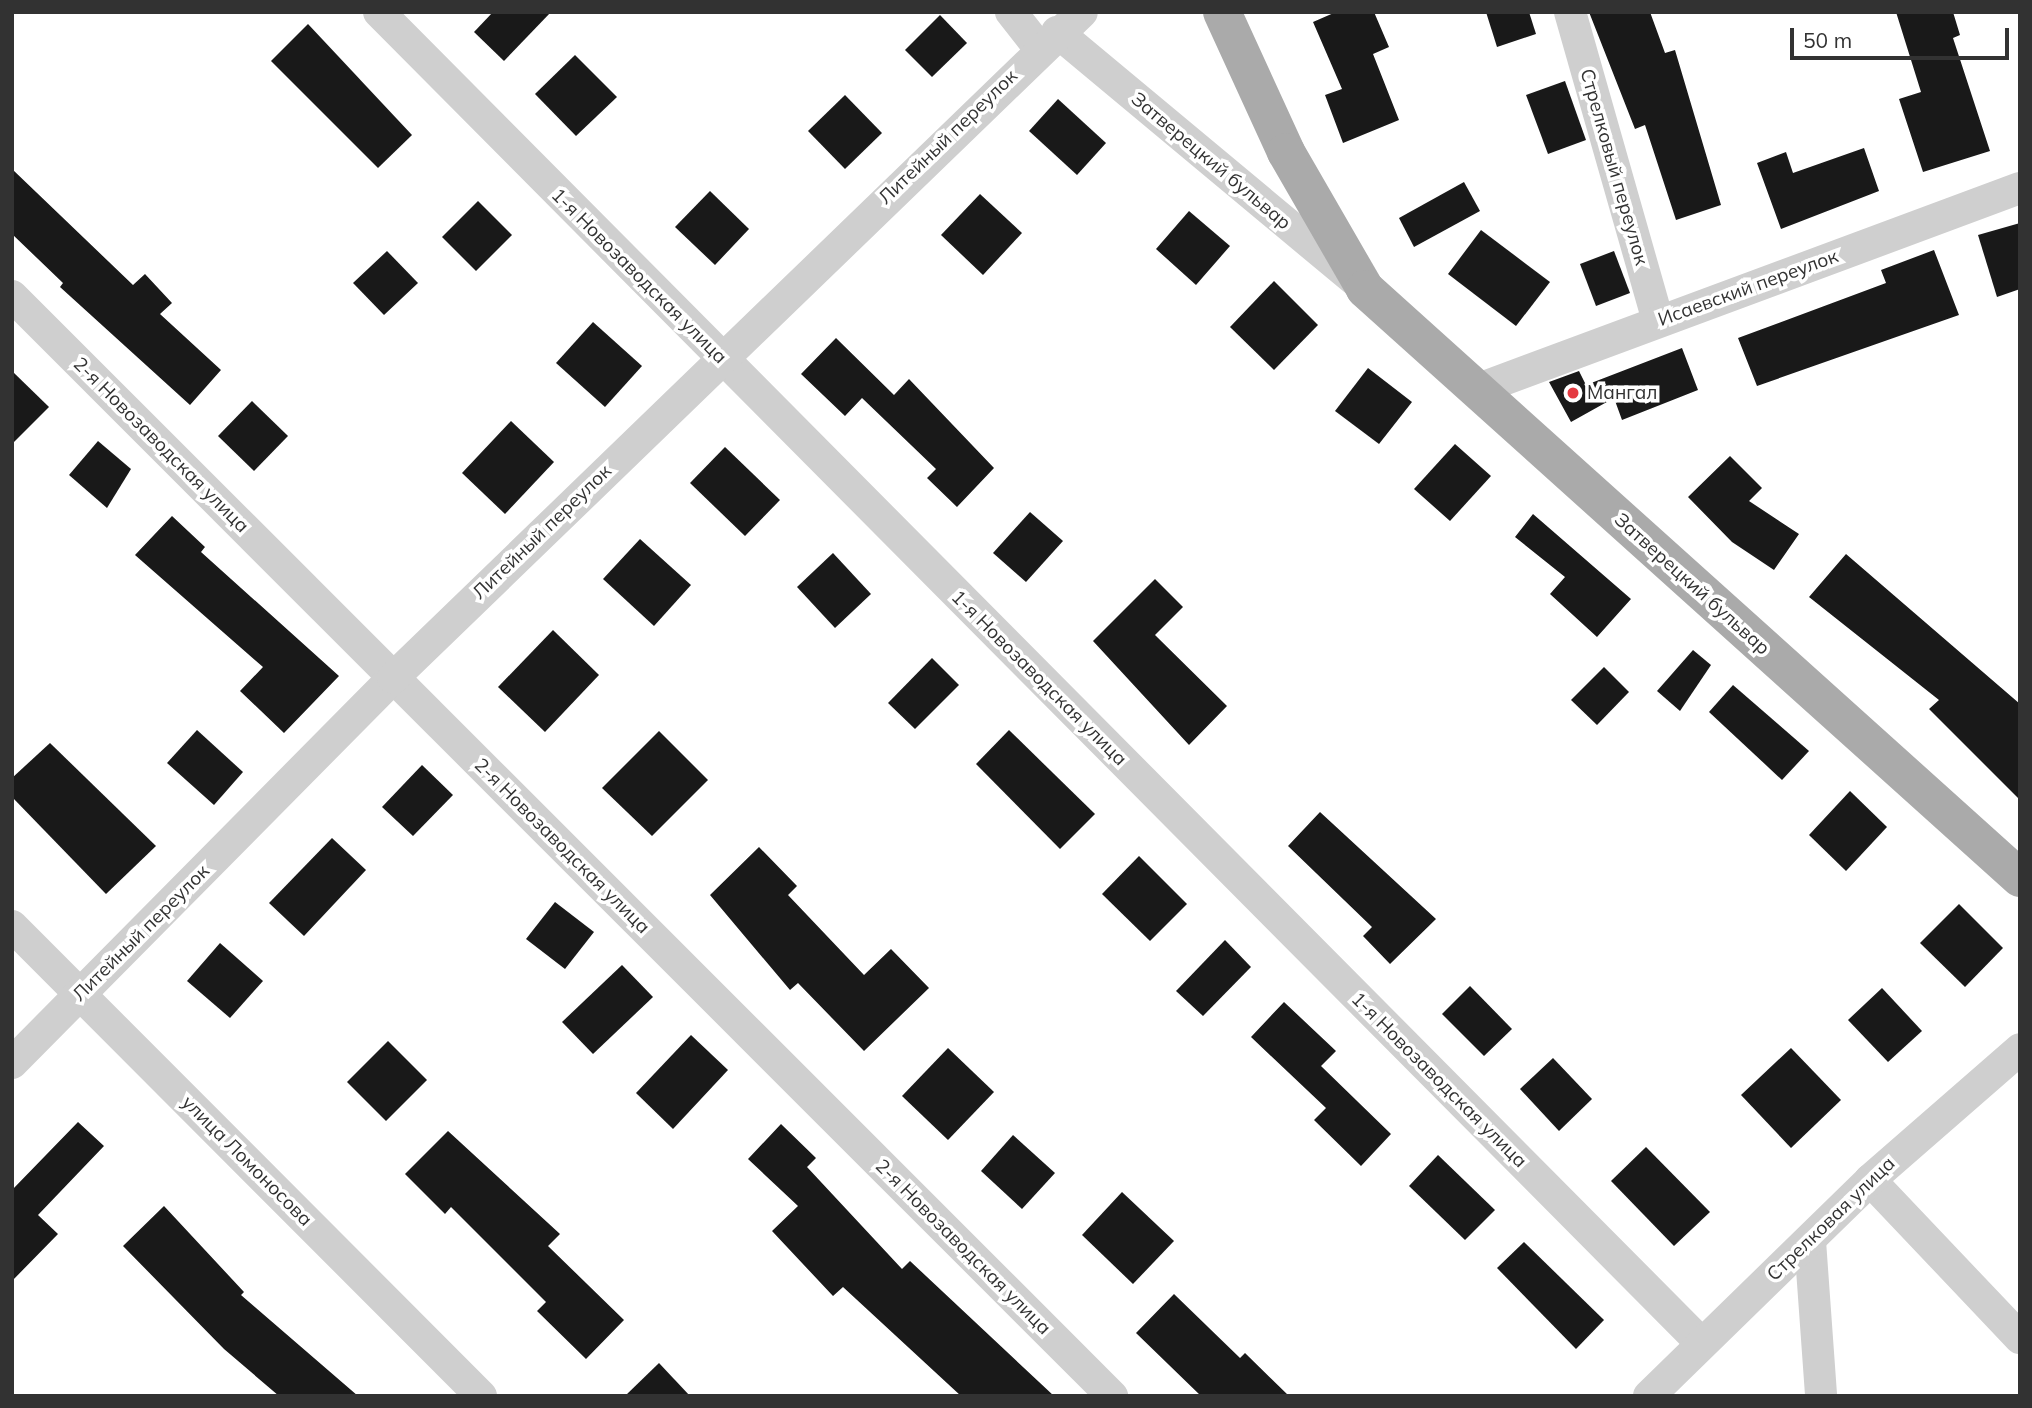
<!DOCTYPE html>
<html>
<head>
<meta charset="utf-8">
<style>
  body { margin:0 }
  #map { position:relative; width:2032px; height:1408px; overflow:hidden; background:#fff; font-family:Mulish,sans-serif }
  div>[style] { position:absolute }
  .building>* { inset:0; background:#191919 }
  .minor>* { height:32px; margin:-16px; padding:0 16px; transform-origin:16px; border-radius:16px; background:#cfcfcf }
  .major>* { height:38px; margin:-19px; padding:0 19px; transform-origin:19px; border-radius:19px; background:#aaa }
  .dots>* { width:19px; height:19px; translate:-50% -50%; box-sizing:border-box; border:4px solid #fff; border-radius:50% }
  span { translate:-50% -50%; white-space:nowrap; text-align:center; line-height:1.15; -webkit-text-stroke:7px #fff; paint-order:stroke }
  .street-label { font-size:19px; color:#323232 }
  .poi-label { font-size:19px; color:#323232 }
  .left { translate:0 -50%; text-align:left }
  .frame { position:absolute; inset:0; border:14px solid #323232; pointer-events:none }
  .scale { position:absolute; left:1790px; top:28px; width:219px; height:32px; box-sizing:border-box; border:4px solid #323232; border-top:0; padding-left:9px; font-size:21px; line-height:24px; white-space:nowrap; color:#323232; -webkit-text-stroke:5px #fff; paint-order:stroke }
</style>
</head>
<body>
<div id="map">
  <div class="building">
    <div style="clip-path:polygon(493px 12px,551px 12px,504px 61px,474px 32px)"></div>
    <div style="clip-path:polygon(1336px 12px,1374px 12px,1389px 47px,1373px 54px,1399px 120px,1343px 143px,1325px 95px,1342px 89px,1313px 22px)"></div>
    <div style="clip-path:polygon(1486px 12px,1529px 12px,1536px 34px,1497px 47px)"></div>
    <div style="clip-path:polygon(1589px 12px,1650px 12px,1665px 53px,1675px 50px,1721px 205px,1676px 220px,1645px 125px,1635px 129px)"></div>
    <div style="clip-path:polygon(1896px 12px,1953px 12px,1960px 35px,1953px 38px,1990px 151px,1923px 172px,1899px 99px,1921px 92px)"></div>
    <div style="clip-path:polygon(940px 15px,967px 43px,932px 77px,905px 50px)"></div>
    <div style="clip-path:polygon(308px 24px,412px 135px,378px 168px,271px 61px)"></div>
    <div style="clip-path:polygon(575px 55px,617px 97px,576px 136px,535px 94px)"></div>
    <div style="clip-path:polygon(1565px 81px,1586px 140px,1548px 154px,1526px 95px)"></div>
    <div style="clip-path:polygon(845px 95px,882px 133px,845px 169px,808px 131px)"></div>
    <div style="clip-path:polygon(1058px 99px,1106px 143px,1077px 175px,1029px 131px)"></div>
    <div style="clip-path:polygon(1864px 148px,1879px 191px,1781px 229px,1757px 163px,1786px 152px,1793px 173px)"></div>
    <div style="clip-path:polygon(12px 169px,133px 285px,145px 274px,172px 303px,160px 314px,221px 370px,190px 405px,60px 287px,63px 283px,12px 234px)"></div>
    <div style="clip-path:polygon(1464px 182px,1480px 211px,1414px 247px,1399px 218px)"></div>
    <div style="clip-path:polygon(710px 191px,749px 229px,715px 265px,675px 227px)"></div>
    <div style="clip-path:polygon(980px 194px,1022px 233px,983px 275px,941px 235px)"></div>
    <div style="clip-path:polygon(478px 201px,512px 235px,476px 271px,442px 237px)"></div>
    <div style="clip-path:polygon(1189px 211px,1230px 246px,1196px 285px,1156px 249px)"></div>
    <div style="clip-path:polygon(2020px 223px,2020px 289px,1997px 297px,1978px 235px)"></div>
    <div style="clip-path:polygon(1481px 230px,1550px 282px,1516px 326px,1448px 274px)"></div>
    <div style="clip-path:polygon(1934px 250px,1959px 315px,1757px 386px,1738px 338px,1886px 283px,1881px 270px)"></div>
    <div style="clip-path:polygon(387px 251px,418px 283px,384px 315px,353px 283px)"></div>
    <div style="clip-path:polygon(1614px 251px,1630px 293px,1596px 306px,1580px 264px)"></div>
    <div style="clip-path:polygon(1274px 281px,1318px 325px,1274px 370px,1230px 327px)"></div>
    <div style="clip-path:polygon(593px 322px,642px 366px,605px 407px,556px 363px)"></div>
    <div style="clip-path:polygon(836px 338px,894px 395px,909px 379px,994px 468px,957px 507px,927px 478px,936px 469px,862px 398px,845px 416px,801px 374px)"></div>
    <div style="clip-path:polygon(1682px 348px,1698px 390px,1622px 420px,1614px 398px,1571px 422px,1549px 382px,1579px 371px,1586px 385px)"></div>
    <div style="clip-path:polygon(1368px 368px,1412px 402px,1379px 444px,1335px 411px)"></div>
    <div style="clip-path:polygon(12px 371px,49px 407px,12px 444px)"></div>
    <div style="clip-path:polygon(252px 401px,288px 436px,254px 471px,218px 436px)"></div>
    <div style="clip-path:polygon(511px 421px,554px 462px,505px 514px,462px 473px)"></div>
    <div style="clip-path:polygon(98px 441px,131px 469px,107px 508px,69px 475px)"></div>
    <div style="clip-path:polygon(1455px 444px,1491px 476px,1450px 521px,1414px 489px)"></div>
    <div style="clip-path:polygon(725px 447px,780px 500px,745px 536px,690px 483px)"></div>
    <div style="clip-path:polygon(1730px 456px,1762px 488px,1749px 501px,1799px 534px,1774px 570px,1732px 542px,1688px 497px)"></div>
    <div style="clip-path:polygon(1030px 512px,1063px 541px,1026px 582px,993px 553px)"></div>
    <div style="clip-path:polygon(1533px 514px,1631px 599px,1597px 637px,1550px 594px,1565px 577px,1515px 537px)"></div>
    <div style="clip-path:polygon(172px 516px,205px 547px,201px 552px,339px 676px,284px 733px,240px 691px,263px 667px,135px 555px)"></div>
    <div style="clip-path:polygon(640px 539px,691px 585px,654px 626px,603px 579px)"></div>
    <div style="clip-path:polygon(833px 553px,871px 594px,835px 628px,797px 587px)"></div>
    <div style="clip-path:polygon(1846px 554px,2020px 704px,2020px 800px,1929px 709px,1939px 700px,1809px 597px)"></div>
    <div style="clip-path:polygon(1155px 579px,1183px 607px,1155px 635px,1227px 706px,1189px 745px,1093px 641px)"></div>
    <div style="clip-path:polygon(553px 630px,599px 675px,545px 732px,498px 687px)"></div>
    <div style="clip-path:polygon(1693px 650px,1711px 665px,1680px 711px,1657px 691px)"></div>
    <div style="clip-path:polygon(932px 658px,959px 685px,915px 729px,888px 703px)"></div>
    <div style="clip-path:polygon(1604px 667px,1629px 692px,1597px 725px,1571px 700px)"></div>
    <div style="clip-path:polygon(1733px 685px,1809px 751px,1782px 780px,1709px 712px)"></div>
    <div style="clip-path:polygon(197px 730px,243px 772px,214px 805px,167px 763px)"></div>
    <div style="clip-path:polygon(1009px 730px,1095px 814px,1060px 849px,976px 764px)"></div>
    <div style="clip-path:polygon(659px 731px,708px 780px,652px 836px,602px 788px)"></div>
    <div style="clip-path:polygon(50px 743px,156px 846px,106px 894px,12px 797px,12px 778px)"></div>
    <div style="clip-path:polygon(422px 765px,453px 795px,413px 836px,382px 807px)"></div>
    <div style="clip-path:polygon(1850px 791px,1887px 827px,1846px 871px,1809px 835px)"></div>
    <div style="clip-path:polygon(1320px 812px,1436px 919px,1390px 964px,1363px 936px,1372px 927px,1288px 846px)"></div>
    <div style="clip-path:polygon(332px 838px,366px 870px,304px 936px,269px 903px)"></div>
    <div style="clip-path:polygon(759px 847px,797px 886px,788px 895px,864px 975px,891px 949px,929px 988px,864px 1051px,798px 983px,790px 990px,710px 895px)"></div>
    <div style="clip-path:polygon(1139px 856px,1187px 904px,1150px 941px,1102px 894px)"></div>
    <div style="clip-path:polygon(555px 902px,594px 932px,565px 969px,526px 939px)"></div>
    <div style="clip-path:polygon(1959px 904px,2003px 948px,1965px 987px,1920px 943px)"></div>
    <div style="clip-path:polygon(1225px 940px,1251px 967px,1203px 1016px,1176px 991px)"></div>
    <div style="clip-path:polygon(220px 943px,263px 981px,230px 1018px,187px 981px)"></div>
    <div style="clip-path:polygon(622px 965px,653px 997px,593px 1054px,562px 1022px)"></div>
    <div style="clip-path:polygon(1470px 986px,1512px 1029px,1484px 1056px,1442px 1014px)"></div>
    <div style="clip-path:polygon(1882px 988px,1922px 1031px,1888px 1062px,1848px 1020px)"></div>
    <div style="clip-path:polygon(1284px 1002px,1336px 1051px,1321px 1066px,1391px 1134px,1361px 1166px,1314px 1120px,1326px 1108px,1251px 1037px)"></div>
    <div style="clip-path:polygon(691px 1035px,728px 1070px,673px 1129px,636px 1093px)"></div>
    <div style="clip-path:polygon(388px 1041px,427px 1080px,386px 1121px,347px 1082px)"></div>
    <div style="clip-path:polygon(948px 1048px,994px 1092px,948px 1140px,902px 1096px)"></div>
    <div style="clip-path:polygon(1791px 1048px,1841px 1100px,1791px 1148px,1741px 1095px)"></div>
    <div style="clip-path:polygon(1553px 1058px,1592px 1099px,1559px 1131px,1520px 1089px)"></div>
    <div style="clip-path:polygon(78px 1122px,104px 1146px,38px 1215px,58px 1234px,12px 1281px,12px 1190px)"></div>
    <div style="clip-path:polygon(781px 1124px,816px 1158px,807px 1167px,902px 1269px,910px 1261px,1054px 1396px,961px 1396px,843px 1287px,833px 1296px,772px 1231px,798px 1206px,748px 1159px)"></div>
    <div style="clip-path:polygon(448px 1131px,560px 1234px,548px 1246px,624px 1320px,586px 1359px,537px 1311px,546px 1302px,451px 1207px,445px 1214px,405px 1174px)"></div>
    <div style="clip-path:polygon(1013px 1135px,1055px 1173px,1022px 1209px,981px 1171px)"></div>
    <div style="clip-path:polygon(1646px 1147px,1710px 1212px,1674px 1246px,1611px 1181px)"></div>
    <div style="clip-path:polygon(1438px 1155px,1495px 1210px,1465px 1240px,1409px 1186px)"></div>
    <div style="clip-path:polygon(1122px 1192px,1174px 1241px,1133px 1284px,1082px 1235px)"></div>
    <div style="clip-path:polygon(164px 1206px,244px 1292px,241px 1295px,358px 1396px,279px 1396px,224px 1349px,123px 1246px)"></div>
    <div style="clip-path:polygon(1524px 1242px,1604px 1320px,1576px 1349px,1497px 1268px)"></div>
    <div style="clip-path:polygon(1174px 1294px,1240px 1358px,1245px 1353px,1289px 1396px,1201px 1396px,1136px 1333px)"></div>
    <div style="clip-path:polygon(659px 1363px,690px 1396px,625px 1396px)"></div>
  </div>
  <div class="minor">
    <div style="left:379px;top:12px;width:1875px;rotate:45.19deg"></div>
    <div style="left:1011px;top:12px;width:47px;rotate:51.9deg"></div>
    <div style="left:1570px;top:12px;width:321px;rotate:74.1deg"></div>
    <div style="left:1057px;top:32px;width:386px;rotate:39.8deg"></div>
    <div style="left:12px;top:296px;width:1556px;rotate:45deg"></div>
    <div style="left:1476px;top:390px;width:580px;rotate:-20.37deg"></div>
    <div style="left:12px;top:926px;width:664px;rotate:45.06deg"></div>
    <div style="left:12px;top:1063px;width:542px;rotate:-45.3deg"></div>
    <div style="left:393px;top:678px;width:958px;rotate:-44.03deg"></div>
    <div style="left:1870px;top:1180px;width:218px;rotate:46.5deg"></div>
    <div style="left:1810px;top:1241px;width:155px;rotate:85.9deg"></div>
    <div style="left:1649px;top:1396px;width:309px;rotate:-44.3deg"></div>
    <div style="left:1870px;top:1180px;width:199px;rotate:-41.1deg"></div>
  </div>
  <div class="major">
    <div style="left:1222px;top:12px;width:154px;rotate:65.4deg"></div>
    <div style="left:1286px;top:152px;width:158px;rotate:60deg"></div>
    <div style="left:1365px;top:289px;width:881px;rotate:41.96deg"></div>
  </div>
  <div class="dots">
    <div style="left:1573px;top:393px;background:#e43a41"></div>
  </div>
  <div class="street-label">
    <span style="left:948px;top:137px;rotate:-44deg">Литейный переулок</span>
    <span style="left:1211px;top:161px;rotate:40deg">Затверецкий бульвар</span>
    <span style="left:1614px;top:167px;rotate:74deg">Стрелковый переулок</span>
    <span style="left:639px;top:276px;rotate:45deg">1-я Новозаводская улица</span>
    <span style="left:1748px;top:288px;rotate:-20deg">Исаевский переулок</span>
    <span style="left:161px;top:445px;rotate:45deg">2-я Новозаводская улица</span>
    <span style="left:542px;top:532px;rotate:-44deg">Литейный переулок</span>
    <span style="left:1692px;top:584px;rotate:42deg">Затверецкий бульвар</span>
    <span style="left:1039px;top:678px;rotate:45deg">1-я Новозаводская улица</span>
    <span style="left:562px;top:846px;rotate:45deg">2-я Новозаводская улица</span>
    <span style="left:141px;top:933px;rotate:-45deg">Литейный переулок</span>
    <span style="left:1439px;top:1080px;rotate:45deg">1-я Новозаводская улица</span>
    <span style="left:247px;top:1161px;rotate:45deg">улица Ломоносова</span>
    <span style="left:1831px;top:1219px;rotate:-44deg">Стрелковая улица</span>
    <span style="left:963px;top:1247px;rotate:45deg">2-я Новозаводская улица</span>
  </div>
  <div class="poi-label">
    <span class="left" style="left:1587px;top:393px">Мангал</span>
  </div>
  <div class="frame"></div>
  <div class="scale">50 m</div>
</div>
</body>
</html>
